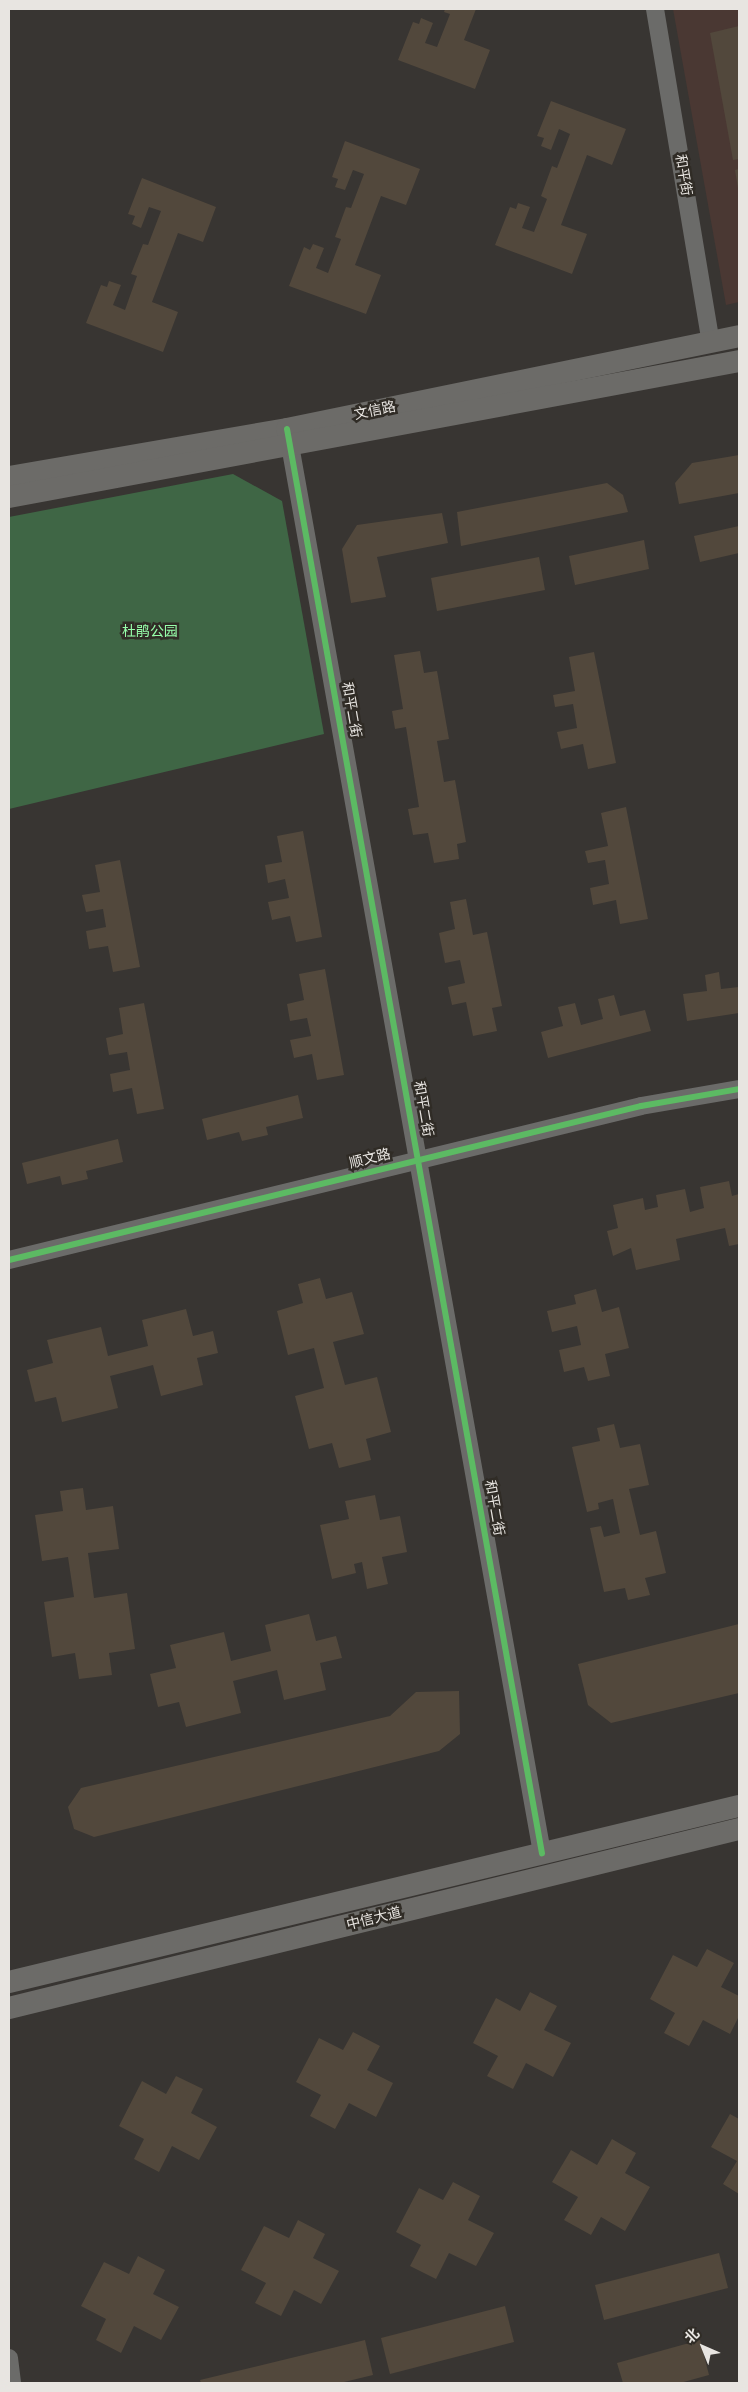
<!DOCTYPE html>
<html>
<head>
<meta charset="utf-8">
<style>
  body { margin:0 }
  #map { position:relative; width:748px; height:2392px; overflow:hidden; background:#383532; font-family:"Alegreya Sans","Noto Sans SC",sans-serif }
  div>[style] { position:absolute }
  .commercial>* { inset:0; background:#4a3833 }
  .green>* { inset:0; background:#3f6645 }
  .building>* { inset:0; background:#52483c }
  .minor>* { height:18px; margin:-9px; padding:0 9px; transform-origin:9px; border-radius:9px; background:#6b6b69 }
  .major>* { height:22px; margin:-11px; padding:0 11px; transform-origin:11px; border-radius:11px; background:#6c6b68 }
  .cycleway>* { height:6px; margin:-3px; padding:0 3px; transform-origin:3px; border-radius:3px; background:#5cba63 }
  span { translate:-50% -50%; white-space:nowrap; text-align:center; line-height:1.15; -webkit-text-stroke:5px #302c26; paint-order:stroke }
  .street-label { font-size:14px; color:#e8e5e1 }
  .park-label { font-size:14px; color:#96feaa }
  .frame { position:absolute; inset:0; border:10px solid #e8e5e1; pointer-events:none }
  .north { position:absolute; left:678px; top:2322px; width:50px; height:50px; -webkit-text-stroke:4px #302c26; paint-order:stroke; rotate:316deg; font-size:14px; font-weight:700; line-height:20px; text-align:center; color:#e8e5e1 }
  .north::after { content:''; display:block; margin:auto; width:18px; height:22px; background:#e8e5e1; clip-path:polygon(50% 0,100% 100%,50% 72%,0 100%) }
</style>
</head>
<body>
<div id="map">
  <div class="commercial">
    <div style="clip-path:polygon(673px 9px,739px 9px,739px 302px,726px 305px)"></div>
  </div>
  <div class="green">
    <div style="clip-path:polygon(233px 474px,282px 501px,324px 734px,9px 809px,9px 517px)"></div>
  </div>
  <div class="building">
    <div style="clip-path:polygon(445px 9px,476px 9px,464px 40px,490px 50px,475px 89px,398px 60px,413px 22px,419px 24px,421px 18px,433px 23px,425px 43px,437px 47px,450px 14px,444px 12px)"></div>
    <div style="clip-path:polygon(739px 26px,739px 159px,733px 160px,710px 33px)"></div>
    <div style="clip-path:polygon(551px 101px,626px 129px,612px 165px,587px 155px,561px 225px,587px 234px,572px 274px,495px 245px,510px 207px,516px 209px,518px 203px,530px 207px,522px 228px,534px 232px,547px 199px,541px 196px,552px 166px,557px 168px,570px 134px,559px 129px,551px 150px,541px 146px,544px 138px,537px 136px)"></div>
    <div style="clip-path:polygon(345px 141px,420px 169px,406px 205px,381px 196px,355px 265px,381px 275px,366px 314px,289px 286px,304px 247px,310px 250px,313px 244px,324px 248px,316px 268px,328px 273px,341px 239px,335px 237px,346px 207px,351px 208px,364px 174px,353px 170px,345px 190px,335px 187px,338px 179px,332px 177px)"></div>
    <div style="clip-path:polygon(739px 169px,739px 188px,738px 188px,735px 170px)"></div>
    <div style="clip-path:polygon(142px 178px,216px 207px,203px 242px,178px 233px,152px 302px,178px 312px,163px 352px,86px 323px,101px 285px,107px 287px,109px 281px,121px 285px,113px 305px,125px 310px,137px 276px,131px 274px,143px 244px,148px 245px,161px 211px,149px 207px,141px 228px,132px 224px,135px 216px,128px 214px)"></div>
    <div style="clip-path:polygon(739px 455px,739px 493px,679px 504px,675px 483px,692px 463px)"></div>
    <div style="clip-path:polygon(607px 483px,623px 495px,628px 512px,461px 546px,457px 512px)"></div>
    <div style="clip-path:polygon(442px 513px,448px 543px,377px 557px,386px 597px,351px 603px,342px 549px,357px 525px)"></div>
    <div style="clip-path:polygon(739px 526px,739px 553px,700px 562px,694px 536px)"></div>
    <div style="clip-path:polygon(644px 540px,649px 569px,575px 585px,569px 556px)"></div>
    <div style="clip-path:polygon(539px 557px,545px 590px,437px 611px,431px 578px)"></div>
    <div style="clip-path:polygon(420px 651px,424px 673px,437px 671px,449px 739px,437px 741px,444px 782px,455px 780px,466px 842px,457px 844px,459px 859px,434px 863px,428px 833px,413px 835px,408px 809px,419px 807px,406px 727px,395px 729px,392px 711px,403px 709px,394px 655px)"></div>
    <div style="clip-path:polygon(594px 652px,616px 763px,588px 769px,583px 744px,561px 749px,557px 732px,577px 728px,573px 704px,555px 707px,553px 695px,575px 691px,569px 657px)"></div>
    <div style="clip-path:polygon(626px 807px,648px 919px,620px 924px,616px 900px,593px 905px,590px 888px,609px 884px,605px 860px,588px 863px,585px 851px,608px 846px,601px 813px)"></div>
    <div style="clip-path:polygon(303px 831px,322px 937px,296px 942px,290px 916px,272px 920px,268px 902px,289px 898px,285px 879px,268px 883px,265px 865px,282px 862px,277px 836px)"></div>
    <div style="clip-path:polygon(120px 860px,140px 967px,113px 972px,108px 946px,89px 949px,86px 931px,106px 927px,103px 909px,86px 912px,82px 895px,100px 892px,95px 865px)"></div>
    <div style="clip-path:polygon(466px 899px,473px 935px,487px 932px,502px 1006px,492px 1008px,497px 1031px,473px 1036px,466px 1002px,452px 1005px,448px 987px,465px 983px,460px 960px,445px 963px,439px 933px,455px 929px,450px 902px)"></div>
    <div style="clip-path:polygon(325px 969px,344px 1075px,317px 1080px,312px 1054px,294px 1058px,290px 1040px,311px 1036px,307px 1018px,290px 1021px,287px 1004px,304px 1000px,299px 974px)"></div>
    <div style="clip-path:polygon(719px 972px,721px 989px,739px 987px,739px 1013px,687px 1021px,683px 994px,707px 991px,705px 975px)"></div>
    <div style="clip-path:polygon(614px 995px,620px 1016px,645px 1010px,651px 1031px,548px 1058px,541px 1032px,563px 1026px,558px 1007px,575px 1003px,581px 1025px,603px 1019px,598px 999px)"></div>
    <div style="clip-path:polygon(144px 1003px,164px 1109px,137px 1114px,132px 1088px,113px 1092px,110px 1074px,130px 1070px,127px 1052px,109px 1055px,106px 1038px,123px 1034px,119px 1008px)"></div>
    <div style="clip-path:polygon(298px 1095px,303px 1118px,266px 1127px,268px 1135px,242px 1141px,239px 1132px,207px 1140px,202px 1119px)"></div>
    <div style="clip-path:polygon(118px 1139px,123px 1162px,86px 1171px,88px 1179px,62px 1185px,60px 1176px,27px 1184px,22px 1163px)"></div>
    <div style="clip-path:polygon(729px 1181px,732px 1196px,739px 1194px,739px 1244px,729px 1246px,725px 1228px,676px 1239px,680px 1260px,636px 1270px,631px 1248px,613px 1256px,607px 1231px,618px 1228px,613px 1205px,643px 1198px,645px 1210px,658px 1207px,656px 1195px,685px 1189px,690px 1212px,704px 1208px,700px 1187px)"></div>
    <div style="clip-path:polygon(320px 1278px,326px 1299px,352px 1292px,364px 1334px,333px 1342px,345px 1385px,377px 1377px,391px 1432px,366px 1439px,371px 1460px,339px 1468px,332px 1443px,309px 1449px,295px 1396px,324px 1388px,314px 1348px,288px 1355px,277px 1311px,303px 1303px,298px 1284px)"></div>
    <div style="clip-path:polygon(596px 1289px,602px 1312px,619px 1307px,629px 1348px,605px 1354px,610px 1376px,588px 1381px,584px 1367px,564px 1372px,559px 1350px,581px 1345px,577px 1326px,552px 1332px,547px 1311px,576px 1304px,574px 1295px)"></div>
    <div style="clip-path:polygon(186px 1309px,193px 1336px,213px 1331px,218px 1353px,197px 1358px,203px 1385px,161px 1396px,153px 1365px,110px 1376px,118px 1408px,62px 1422px,56px 1397px,35px 1402px,27px 1370px,53px 1363px,47px 1340px,101px 1327px,108px 1356px,148px 1346px,142px 1320px)"></div>
    <div style="clip-path:polygon(614px 1424px,620px 1448px,640px 1444px,649px 1485px,629px 1489px,640px 1535px,656px 1531px,666px 1573px,645px 1578px,650px 1595px,628px 1600px,625px 1588px,604px 1592px,590px 1528px,601px 1526px,604px 1537px,620px 1533px,613px 1499px,598px 1503px,599px 1509px,587px 1512px,572px 1447px,600px 1441px,597px 1428px)"></div>
    <div style="clip-path:polygon(83px 1488px,86px 1510px,113px 1506px,119px 1549px,88px 1553px,94px 1598px,127px 1593px,135px 1649px,109px 1653px,112px 1675px,79px 1679px,75px 1653px,52px 1657px,44px 1602px,74px 1597px,68px 1557px,42px 1561px,35px 1515px,63px 1511px,60px 1491px)"></div>
    <div style="clip-path:polygon(375px 1495px,380px 1520px,400px 1516px,407px 1552px,382px 1557px,388px 1584px,367px 1589px,362px 1562px,354px 1564px,356px 1573px,332px 1579px,320px 1525px,349px 1519px,345px 1501px)"></div>
    <div style="clip-path:polygon(309px 1614px,316px 1641px,336px 1636px,342px 1658px,320px 1663px,326px 1690px,284px 1700px,277px 1670px,233px 1681px,241px 1713px,186px 1727px,179px 1702px,158px 1707px,150px 1674px,176px 1668px,170px 1645px,224px 1632px,231px 1661px,271px 1651px,265px 1625px)"></div>
    <div style="clip-path:polygon(739px 1624px,739px 1693px,611px 1723px,588px 1705px,578px 1664px)"></div>
    <div style="clip-path:polygon(459px 1691px,460px 1734px,439px 1751px,94px 1837px,74px 1829px,68px 1807px,81px 1788px,390px 1716px,416px 1692px)"></div>
    <div style="clip-path:polygon(707px 1949px,734px 1963px,721px 1987px,739px 1996px,739px 2016px,730px 2034px,703px 2020px,689px 2046px,664px 2033px,675px 2013px,650px 1999px,673px 1955px,697px 1967px)"></div>
    <div style="clip-path:polygon(530px 1992px,557px 2006px,544px 2030px,571px 2043px,553px 2077px,526px 2063px,513px 2089px,487px 2076px,498px 2056px,473px 2043px,496px 1998px,520px 2011px)"></div>
    <div style="clip-path:polygon(353px 2032px,380px 2046px,367px 2070px,393px 2083px,376px 2117px,349px 2103px,335px 2129px,310px 2116px,321px 2095px,296px 2082px,319px 2038px,343px 2050px)"></div>
    <div style="clip-path:polygon(176px 2076px,203px 2089px,191px 2113px,217px 2127px,199px 2160px,172px 2146px,159px 2172px,134px 2159px,144px 2139px,119px 2126px,142px 2081px,166px 2094px)"></div>
    <div style="clip-path:polygon(730px 2114px,739px 2119px,739px 2194px,723px 2184px,737px 2161px,711px 2147px)"></div>
    <div style="clip-path:polygon(612px 2139px,636px 2153px,625px 2173px,650px 2187px,625px 2231px,601px 2217px,591px 2235px,564px 2220px,578px 2197px,552px 2182px,571px 2150px,597px 2165px)"></div>
    <div style="clip-path:polygon(453px 2182px,480px 2196px,468px 2220px,494px 2233px,476px 2266px,449px 2253px,436px 2279px,410px 2266px,421px 2245px,396px 2232px,419px 2188px,443px 2200px)"></div>
    <div style="clip-path:polygon(298px 2220px,325px 2234px,313px 2258px,339px 2271px,321px 2304px,294px 2290px,281px 2316px,255px 2303px,266px 2283px,241px 2270px,264px 2226px,289px 2238px)"></div>
    <div style="clip-path:polygon(719px 2253px,728px 2288px,604px 2320px,595px 2285px)"></div>
    <div style="clip-path:polygon(138px 2256px,165px 2270px,153px 2294px,179px 2307px,161px 2340px,134px 2326px,121px 2353px,96px 2340px,106px 2319px,81px 2306px,104px 2262px,129px 2274px)"></div>
    <div style="clip-path:polygon(505px 2306px,514px 2342px,390px 2374px,381px 2338px)"></div>
    <div style="clip-path:polygon(365px 2340px,373px 2375px,340px 2383px,201px 2383px,200px 2380px)"></div>
    <div style="clip-path:polygon(700px 2340px,709px 2375px,680px 2383px,623px 2383px,617px 2363px)"></div>
  </div>
  <div class="minor">
    <div style="left:655px;top:9px;width:338px;rotate:80.5deg"></div>
    <div style="left:288px;top:434px;width:1442px;rotate:79.85deg"></div>
    <div style="left:9px;top:1260px;width:650px;rotate:-13.69deg"></div>
    <div style="left:641px;top:1106px;width:99px;rotate:-9.8deg"></div>
    <div style="left:9px;top:2358px;width:25px;rotate:83deg"></div>
  </div>
  <div class="major">
    <div style="left:9px;top:477px;width:282px;rotate:-9.8deg"></div>
    <div style="left:287px;top:429px;width:461px;rotate:-11.6deg"></div>
    <div style="left:9px;top:497px;width:743px;rotate:-10.55deg"></div>
    <div style="left:9px;top:1982px;width:751px;rotate:-13.56deg"></div>
    <div style="left:9px;top:2008px;width:752px;rotate:-13.78deg"></div>
  </div>
  <div class="cycleway">
    <div style="left:287px;top:429px;width:1447px;rotate:79.85deg"></div>
    <div style="left:9px;top:1260px;width:650px;rotate:-13.69deg"></div>
    <div style="left:641px;top:1106px;width:99px;rotate:-9.8deg"></div>
  </div>
  <div class="street-label">
    <span style="left:683px;top:175px;rotate:81deg">和平街</span>
    <span style="left:375px;top:411px;rotate:-12deg">文信路</span>
    <span style="left:351px;top:710px;rotate:80deg">和平二街</span>
    <span style="left:423px;top:1109px;rotate:80deg">和平二街</span>
    <span style="left:370px;top:1159px;rotate:-14deg">顺文路</span>
    <span style="left:494px;top:1508px;rotate:80deg">和平二街</span>
    <span style="left:374px;top:1919px;rotate:-14deg">中信大道</span>
  </div>
  <div class="park-label">
    <span style="left:150px;top:632px">杜鹃公园</span>
  </div>
  <div class="frame"></div>
  <div class="north">北</div>
</div>
</body>
</html>
